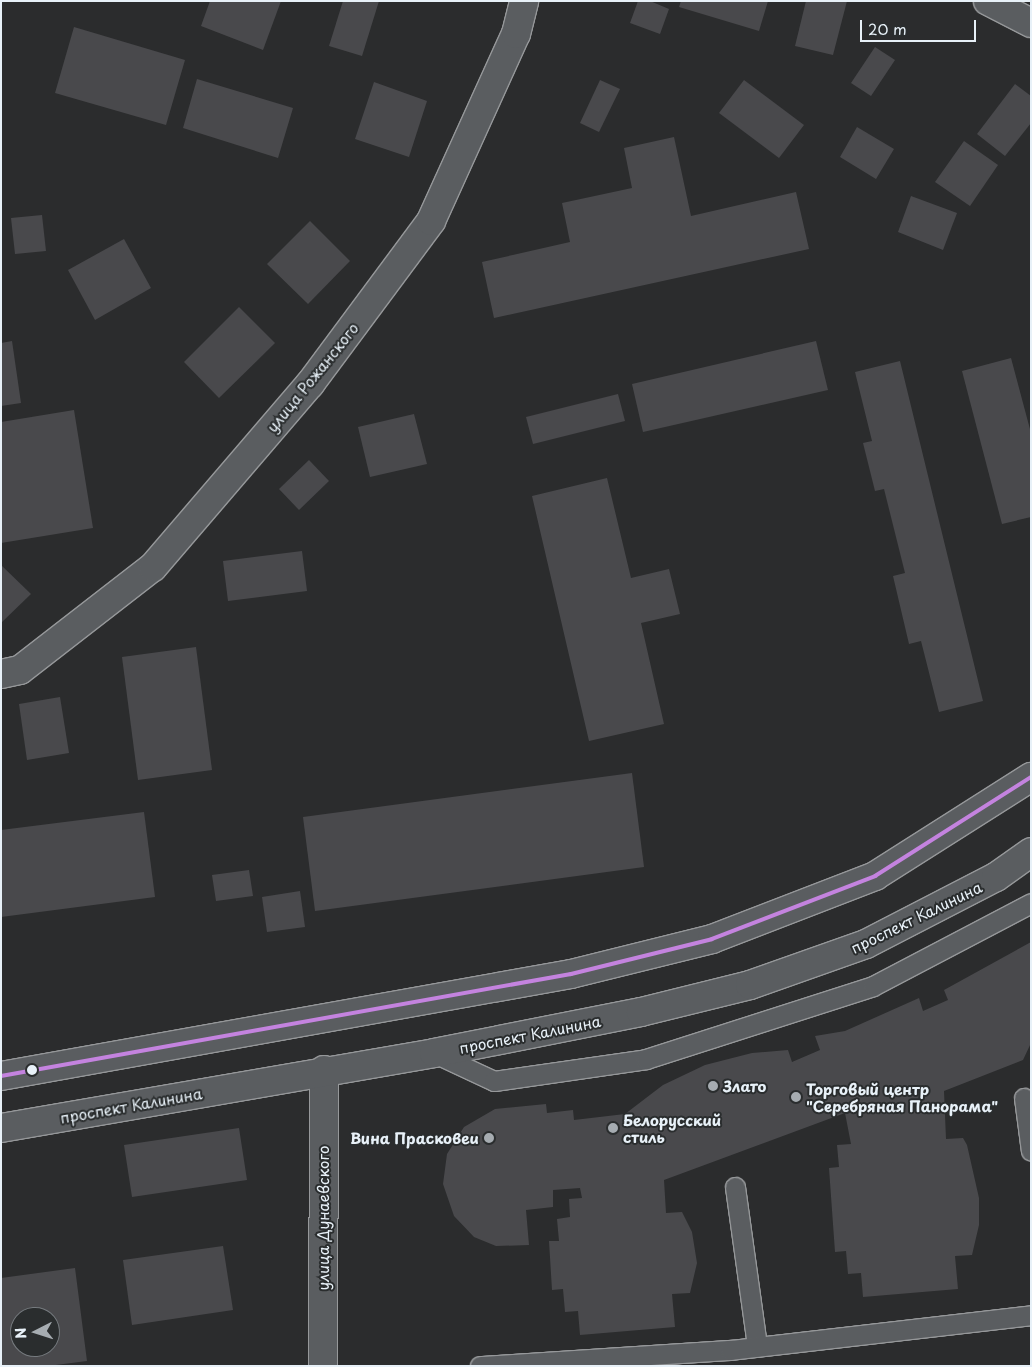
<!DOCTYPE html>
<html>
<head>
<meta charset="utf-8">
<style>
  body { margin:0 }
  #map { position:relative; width:1032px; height:1367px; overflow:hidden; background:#2b2c2d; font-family:"Playpen Sans",sans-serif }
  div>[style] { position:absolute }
  .building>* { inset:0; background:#49494c }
  .roads { filter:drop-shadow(1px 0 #96989a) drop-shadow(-1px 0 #96989a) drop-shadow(0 1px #96989a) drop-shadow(0 -1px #96989a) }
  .lane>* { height:19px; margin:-9.5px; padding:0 9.5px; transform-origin:9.5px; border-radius:9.5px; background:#5a5d60 }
  .street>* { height:28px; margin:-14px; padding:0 14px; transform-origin:14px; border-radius:14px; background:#5a5d60 }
  .secondary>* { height:28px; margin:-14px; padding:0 14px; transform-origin:14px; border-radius:14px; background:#5a5d60 }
  .primary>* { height:28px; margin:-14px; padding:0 14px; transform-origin:14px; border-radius:14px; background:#5a5d60 }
  .bus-1>* { height:4px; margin:-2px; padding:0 2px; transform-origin:2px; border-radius:2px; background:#c483df }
  .dots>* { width:14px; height:14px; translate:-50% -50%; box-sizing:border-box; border:2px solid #2a2d2e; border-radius:50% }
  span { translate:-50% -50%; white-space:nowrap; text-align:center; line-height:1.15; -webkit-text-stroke:4px #2a2d2e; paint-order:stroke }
  .street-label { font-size:15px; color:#e8f1f8 }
  .poi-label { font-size:15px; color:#e8f1f8; font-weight:700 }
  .left { translate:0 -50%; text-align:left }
  .right { translate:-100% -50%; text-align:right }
  .frame { position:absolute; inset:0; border:2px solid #e8f1f8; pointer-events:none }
  .north { position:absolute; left:10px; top:1307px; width:50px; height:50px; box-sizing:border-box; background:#2a2d2e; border:1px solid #767b7f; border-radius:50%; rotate:265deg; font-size:14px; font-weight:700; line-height:20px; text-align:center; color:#e8f1f8 }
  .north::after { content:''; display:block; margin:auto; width:18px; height:22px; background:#a6acb1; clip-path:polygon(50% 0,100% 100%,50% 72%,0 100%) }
  .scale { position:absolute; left:860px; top:20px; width:116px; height:22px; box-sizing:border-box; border:2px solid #e8f1f8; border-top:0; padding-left:6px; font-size:15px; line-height:18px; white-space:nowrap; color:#e8f1f8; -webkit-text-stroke:4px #2a2d2e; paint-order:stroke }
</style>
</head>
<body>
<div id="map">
  <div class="building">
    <div style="clip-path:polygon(210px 1px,281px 1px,263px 50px,201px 26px)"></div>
    <div style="clip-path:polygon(343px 1px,379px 1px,362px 56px,329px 46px)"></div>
    <div style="clip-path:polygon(638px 1px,650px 1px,669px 9px,660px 34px,630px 23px)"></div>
    <div style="clip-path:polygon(681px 1px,768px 1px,759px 31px,679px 7px)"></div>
    <div style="clip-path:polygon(806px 1px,847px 1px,833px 55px,795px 46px)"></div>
    <div style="clip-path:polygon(74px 27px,185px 60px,166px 125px,55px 93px)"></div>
    <div style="clip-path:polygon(875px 47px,895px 60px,871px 96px,851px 83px)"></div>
    <div style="clip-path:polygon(197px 79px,293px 108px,278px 158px,183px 128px)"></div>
    <div style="clip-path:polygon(600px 80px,620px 89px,599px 132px,580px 123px)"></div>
    <div style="clip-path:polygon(744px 80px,804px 125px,779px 158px,719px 113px)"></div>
    <div style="clip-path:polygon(374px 82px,427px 101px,409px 157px,355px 139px)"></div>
    <div style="clip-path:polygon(1015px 84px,1031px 96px,1031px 123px,1005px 156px,977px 134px)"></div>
    <div style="clip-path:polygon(857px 127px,894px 149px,876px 179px,840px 157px)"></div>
    <div style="clip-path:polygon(674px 137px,691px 216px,796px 192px,809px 249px,494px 318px,482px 262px,570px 242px,562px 203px,632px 188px,624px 148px)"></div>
    <div style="clip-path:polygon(964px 141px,998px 165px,970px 206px,935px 182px)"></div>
    <div style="clip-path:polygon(911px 196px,957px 213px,943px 250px,898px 232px)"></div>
    <div style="clip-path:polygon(42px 215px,46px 251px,15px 254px,11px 218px)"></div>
    <div style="clip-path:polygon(310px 221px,350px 261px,308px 304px,267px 264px)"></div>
    <div style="clip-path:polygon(124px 239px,151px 288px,95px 320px,68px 270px)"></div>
    <div style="clip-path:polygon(239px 307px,275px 343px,219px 398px,184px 362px)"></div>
    <div style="clip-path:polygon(12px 341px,21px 403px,1px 406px,1px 343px)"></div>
    <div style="clip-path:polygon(816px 341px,828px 390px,643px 432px,632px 384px)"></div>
    <div style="clip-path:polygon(1011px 358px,1031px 433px,1031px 517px,1002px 524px,962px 371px)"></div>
    <div style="clip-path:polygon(900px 361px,983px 701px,939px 712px,921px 641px,909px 644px,893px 576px,905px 573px,884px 489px,875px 491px,863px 443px,872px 441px,855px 372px)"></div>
    <div style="clip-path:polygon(618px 394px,625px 421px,533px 444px,526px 417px)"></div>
    <div style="clip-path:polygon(74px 410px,93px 528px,1px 543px,1px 422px)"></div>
    <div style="clip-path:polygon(414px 414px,427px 464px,370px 477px,358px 427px)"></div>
    <div style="clip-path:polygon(309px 460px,329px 481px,299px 510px,279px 489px)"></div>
    <div style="clip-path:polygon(607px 478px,631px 578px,669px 569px,680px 614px,641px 623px,664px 724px,589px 741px,532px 496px)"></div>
    <div style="clip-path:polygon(302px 551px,307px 591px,228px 601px,223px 561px)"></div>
    <div style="clip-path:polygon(1px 565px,31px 594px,1px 623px)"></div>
    <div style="clip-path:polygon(196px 647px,212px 770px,138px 780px,122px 657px)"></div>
    <div style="clip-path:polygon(60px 697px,69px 753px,27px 760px,19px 704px)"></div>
    <div style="clip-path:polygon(632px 773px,644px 867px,315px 911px,303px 817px)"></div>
    <div style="clip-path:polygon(144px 812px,155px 897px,1px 917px,1px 830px)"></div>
    <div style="clip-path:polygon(249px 870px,253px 896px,216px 901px,212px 875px)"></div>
    <div style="clip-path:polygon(300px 891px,305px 927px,267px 932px,262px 897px)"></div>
    <div style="clip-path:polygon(1031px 942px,1031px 1043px,1023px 1060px,944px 1091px,946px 1139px,963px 1138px,967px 1145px,979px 1198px,979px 1225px,972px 1255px,955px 1256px,958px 1289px,863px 1297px,861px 1273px,848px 1274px,846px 1251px,835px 1252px,829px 1168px,839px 1167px,837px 1145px,851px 1144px,845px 1113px,664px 1180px,666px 1213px,682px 1212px,692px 1232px,697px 1263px,690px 1293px,672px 1294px,675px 1327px,580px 1335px,578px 1311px,565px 1312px,563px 1289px,552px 1290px,549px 1241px,559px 1241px,557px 1219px,570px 1217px,569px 1199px,582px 1198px,580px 1188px,553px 1190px,553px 1207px,526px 1210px,529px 1245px,496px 1246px,474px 1237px,454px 1216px,443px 1184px,447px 1154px,464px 1127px,495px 1109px,546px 1104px,547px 1113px,573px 1110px,574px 1120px,625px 1114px,663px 1085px,705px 1065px,752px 1053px,788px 1050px,792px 1062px,820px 1050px,815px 1036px,845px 1031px,919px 998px,923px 1011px,948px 1000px,944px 990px)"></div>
    <div style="clip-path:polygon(239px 1128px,247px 1180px,132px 1197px,124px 1145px)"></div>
    <div style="clip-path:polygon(223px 1246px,233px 1310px,132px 1325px,123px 1260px)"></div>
    <div style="clip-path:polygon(evenodd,75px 1268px,87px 1361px,48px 1366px,1px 1366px,1px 1278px,75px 1268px,20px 1317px,50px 1317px,50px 1347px,20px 1347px,20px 1317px)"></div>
  </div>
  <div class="roads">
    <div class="lane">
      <div style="left:434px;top:1053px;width:66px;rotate:25deg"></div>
      <div style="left:494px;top:1081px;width:154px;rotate:-8.2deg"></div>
      <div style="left:646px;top:1059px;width:238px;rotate:-17.8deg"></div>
      <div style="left:873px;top:986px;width:178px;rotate:-27.7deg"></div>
      <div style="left:1024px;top:1098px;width:53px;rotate:82.5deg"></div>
      <div style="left:735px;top:1187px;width:161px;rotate:82.1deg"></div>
      <div style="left:480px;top:1366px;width:251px;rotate:-3.7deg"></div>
      <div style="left:730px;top:1350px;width:303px;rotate:-6.6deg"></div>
    </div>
    <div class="street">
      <div style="left:988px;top:1px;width:48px;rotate:27.1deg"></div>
      <div style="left:1px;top:674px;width:19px;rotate:-12deg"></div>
      <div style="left:20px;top:670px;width:168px;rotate:-37.8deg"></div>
      <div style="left:153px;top:567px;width:241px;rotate:-49.4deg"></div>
      <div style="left:310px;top:384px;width:203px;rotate:-53.4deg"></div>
      <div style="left:431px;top:221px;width:205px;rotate:-65.6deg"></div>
      <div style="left:516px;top:34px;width:34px;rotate:-76deg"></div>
    </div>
    <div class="secondary">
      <div style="left:323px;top:1366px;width:296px;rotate:-89.8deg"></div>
    </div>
    <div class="primary">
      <div style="left:1px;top:1076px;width:579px;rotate:-10.15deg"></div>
      <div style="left:571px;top:974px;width:145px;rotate:-13.9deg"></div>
      <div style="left:712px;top:939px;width:175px;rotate:-21.1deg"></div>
      <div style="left:875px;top:876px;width:185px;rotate:-32.4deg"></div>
      <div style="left:1px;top:1128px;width:439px;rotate:-9.8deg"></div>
      <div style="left:434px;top:1053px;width:211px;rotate:-11.2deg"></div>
      <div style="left:641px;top:1012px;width:112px;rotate:-13.9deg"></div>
      <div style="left:750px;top:985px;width:123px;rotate:-19.5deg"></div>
      <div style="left:866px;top:944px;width:146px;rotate:-27.3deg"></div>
      <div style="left:996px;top:877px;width:43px;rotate:-35.5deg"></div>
    </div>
  </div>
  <div class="bus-1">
    <div style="left:1px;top:1076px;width:579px;rotate:-10.15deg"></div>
    <div style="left:571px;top:974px;width:145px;rotate:-13.9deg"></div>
    <div style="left:712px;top:939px;width:175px;rotate:-21.1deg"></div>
    <div style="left:875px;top:876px;width:185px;rotate:-32.4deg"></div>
  </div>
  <div class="dots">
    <div style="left:32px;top:1070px;background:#e8f1f8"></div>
    <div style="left:713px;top:1086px;background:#a6acb1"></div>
    <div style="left:796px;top:1097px;background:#a6acb1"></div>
    <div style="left:613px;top:1128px;background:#a6acb1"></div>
    <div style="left:489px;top:1138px;background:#a6acb1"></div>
  </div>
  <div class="street-label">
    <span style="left:312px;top:377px;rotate:-51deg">улица Рожанского</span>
    <span style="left:916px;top:917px;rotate:-26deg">проспект Калинина</span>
    <span style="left:530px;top:1034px;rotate:-11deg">проспект Калинина</span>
    <span style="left:131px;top:1105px;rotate:-10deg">проспект Калинина</span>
    <span style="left:323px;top:1218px;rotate:-90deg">улица Дунаевского</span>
  </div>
  <div class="poi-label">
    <span class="left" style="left:723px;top:1086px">Злато</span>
    <span class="left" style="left:806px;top:1097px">Торговый центр<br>"Серебряная Панорама"</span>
    <span class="left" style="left:623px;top:1128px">Белорусский<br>стиль</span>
    <span class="right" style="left:479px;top:1138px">Вина Прасковеи</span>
  </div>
  <div class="frame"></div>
  <div class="north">N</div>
  <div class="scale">20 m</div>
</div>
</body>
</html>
